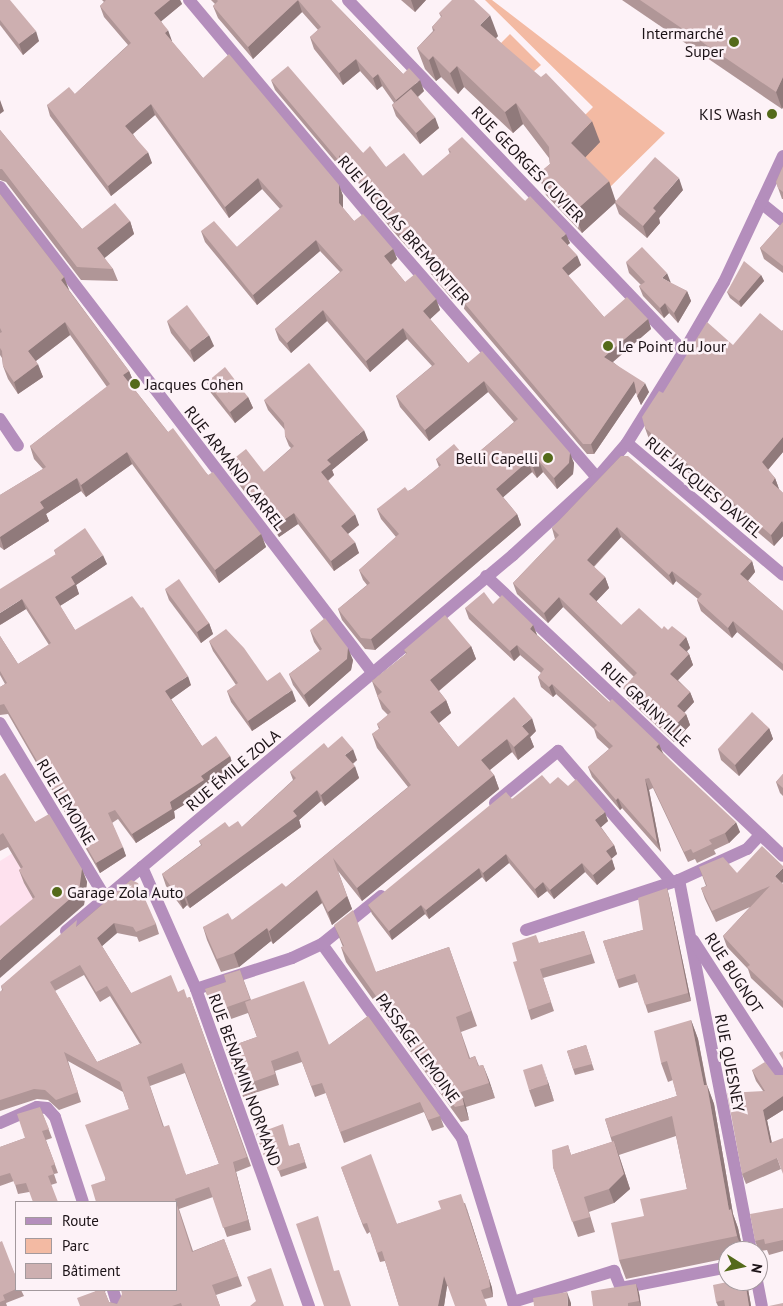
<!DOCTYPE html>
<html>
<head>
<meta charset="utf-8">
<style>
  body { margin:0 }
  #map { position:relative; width:783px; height:1306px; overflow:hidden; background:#fdf2f7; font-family:"PT Sans",sans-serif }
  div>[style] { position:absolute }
  .built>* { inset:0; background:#fee1ee }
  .green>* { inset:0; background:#f3baa3 }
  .minor>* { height:12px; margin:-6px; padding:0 6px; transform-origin:6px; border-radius:6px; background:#b48ebc }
  .wall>* { inset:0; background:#b09697 }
  .shaded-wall>* { inset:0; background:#907a7b }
  .building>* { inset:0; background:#cdafb0 }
  .dots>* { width:14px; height:14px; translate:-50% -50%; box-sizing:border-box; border:2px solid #fdf2f7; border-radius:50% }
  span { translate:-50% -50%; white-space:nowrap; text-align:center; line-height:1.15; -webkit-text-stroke:5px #fdf2f7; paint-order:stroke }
  .poi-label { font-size:16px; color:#1c1317 }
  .right { translate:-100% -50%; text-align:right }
  .left { translate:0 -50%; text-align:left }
  .street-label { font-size:16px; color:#1c1317 }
  .legend { position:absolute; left:15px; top:1201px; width:162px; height:90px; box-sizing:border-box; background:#fdf2f7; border:1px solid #a3999d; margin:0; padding:6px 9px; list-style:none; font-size:15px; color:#1c1317 }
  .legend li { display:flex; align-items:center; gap:10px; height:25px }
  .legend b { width:25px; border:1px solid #a3999d }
  .north { position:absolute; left:718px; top:1241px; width:50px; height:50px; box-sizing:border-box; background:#fdf2f7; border:1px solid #a3999d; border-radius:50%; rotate:100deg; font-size:14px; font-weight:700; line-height:20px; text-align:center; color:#1c1317 }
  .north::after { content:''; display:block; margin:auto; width:18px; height:22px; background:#546a1a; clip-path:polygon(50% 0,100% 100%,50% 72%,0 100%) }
</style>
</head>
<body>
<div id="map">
  <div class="built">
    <div style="clip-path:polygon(24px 846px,86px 891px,0 971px,0 861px)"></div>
  </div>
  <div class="green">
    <div style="clip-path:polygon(485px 0,492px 0,665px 133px,606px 191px,579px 164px,579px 121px,593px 107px)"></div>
    <div style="clip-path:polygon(510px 34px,541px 65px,524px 80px,493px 51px)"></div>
  </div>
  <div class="minor">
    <div style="left:189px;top:0;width:308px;rotate:50deg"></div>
    <div style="left:387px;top:236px;width:320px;rotate:49deg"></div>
    <div style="left:348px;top:0;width:486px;rotate:46.3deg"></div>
    <div style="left:0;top:187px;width:611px;rotate:52.51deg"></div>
    <div style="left:761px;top:203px;width:28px;rotate:39deg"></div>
    <div style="left:0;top:419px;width:32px;rotate:56deg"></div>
    <div style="left:627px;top:443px;width:204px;rotate:40.2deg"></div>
    <div style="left:486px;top:576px;width:408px;rotate:43.3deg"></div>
    <div style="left:0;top:723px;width:203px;rotate:58.9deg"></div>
    <div style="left:495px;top:803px;width:82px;rotate:-39.5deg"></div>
    <div style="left:558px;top:751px;width:174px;rotate:49deg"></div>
    <div style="left:142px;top:867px;width:133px;rotate:66.1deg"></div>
    <div style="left:196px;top:989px;width:337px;rotate:70.4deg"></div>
    <div style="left:679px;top:880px;width:378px;rotate:79deg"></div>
    <div style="left:526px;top:930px;width:161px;rotate:-18.1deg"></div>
    <div style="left:679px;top:880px;width:75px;rotate:-24.5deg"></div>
    <div style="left:747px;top:849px;width:19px;rotate:-47deg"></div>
    <div style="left:66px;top:931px;width:584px;rotate:-40.07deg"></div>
    <div style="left:513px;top:555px;width:114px;rotate:-42.5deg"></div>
    <div style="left:597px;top:478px;width:46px;rotate:-49.4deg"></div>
    <div style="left:627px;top:443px;width:108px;rotate:-58.2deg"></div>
    <div style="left:684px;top:351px;width:80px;rotate:-59.9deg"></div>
    <div style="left:724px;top:282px;width:139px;rotate:-64.9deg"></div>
    <div style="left:693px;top:940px;width:166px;rotate:57.1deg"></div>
    <div style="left:322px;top:944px;width:239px;rotate:54.2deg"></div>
    <div style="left:462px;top:1138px;width:176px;rotate:72.8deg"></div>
    <div style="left:196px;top:989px;width:101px;rotate:-17.9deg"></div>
    <div style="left:292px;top:958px;width:33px;rotate:-25deg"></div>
    <div style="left:322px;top:944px;width:76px;rotate:-39.1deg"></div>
    <div style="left:0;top:1123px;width:40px;rotate:-23.4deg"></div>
    <div style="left:37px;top:1107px;width:10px;rotate:6deg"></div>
    <div style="left:47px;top:1108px;width:12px;rotate:48deg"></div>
    <div style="left:55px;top:1117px;width:89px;rotate:71.8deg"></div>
    <div style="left:757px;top:1281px;width:25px;rotate:79deg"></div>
    <div style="left:113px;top:1290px;width:17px;rotate:73deg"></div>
    <div style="left:513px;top:1302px;width:106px;rotate:-17.1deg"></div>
    <div style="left:614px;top:1271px;width:18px;rotate:68deg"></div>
    <div style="left:621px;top:1288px;width:109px;rotate:-11.1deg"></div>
  </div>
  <div class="wall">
    <div style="clip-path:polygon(0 0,39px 41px,23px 55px,0 25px)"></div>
    <div style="clip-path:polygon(102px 0,180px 0,182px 4px,161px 21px,172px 42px,203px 78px,339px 185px,343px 196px,343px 208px,354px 221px,393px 249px,397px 259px,391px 265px,405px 282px,436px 299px,440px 310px,430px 319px,468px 363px,574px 463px,573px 474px,557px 489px,543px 472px,537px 478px,532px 472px,503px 497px,517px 514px,521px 525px,375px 650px,365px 649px,342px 620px,338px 609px,367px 585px,363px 580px,359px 570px,396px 537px,381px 519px,377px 509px,408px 491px,412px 489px,439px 467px,436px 459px,473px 457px,514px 422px,488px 392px,429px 441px,400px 407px,396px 396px,432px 366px,407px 339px,370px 372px,327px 321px,291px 353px,279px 340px,275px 329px,340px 272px,320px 251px,257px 305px,205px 242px,201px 231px,237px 247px,280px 209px,262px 189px,229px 218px,155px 115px,133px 134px,152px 163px,111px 196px,50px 116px,47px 105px,75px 94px,128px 45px,104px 17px,100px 6px,104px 2px)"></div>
    <div style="clip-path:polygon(211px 0,331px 0,403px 74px,424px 91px,418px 97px,439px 128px,420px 144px,396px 116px,392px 105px,394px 103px,382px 86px,377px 90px,360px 71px,343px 85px,314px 49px,310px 37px,318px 30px,302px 12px,253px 59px,218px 18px,213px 6px,215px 4px)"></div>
    <div style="clip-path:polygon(401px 0,426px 0,415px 12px)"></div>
    <div style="clip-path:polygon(622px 0,783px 0,783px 107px,782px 109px)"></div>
    <div style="clip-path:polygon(439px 13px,498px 36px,496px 38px,600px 142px,585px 157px,616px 201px,683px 190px,659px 218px,660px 223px,647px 238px,619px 214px,615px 203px,582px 233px,546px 195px,538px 174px,550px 164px,549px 158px,523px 124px,513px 133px,464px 87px,458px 94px,441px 77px,436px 81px,425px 69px,417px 48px,433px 31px,432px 27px,441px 17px)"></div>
    <div style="clip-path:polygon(271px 80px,363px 153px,386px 167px,423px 176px,450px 154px,448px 149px,525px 201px,570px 243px,567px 245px,581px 265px,568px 276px,604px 317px,648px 319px,651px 329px,613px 362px,649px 392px,641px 405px,636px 392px,594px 454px,587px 454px,454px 297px,452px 299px,431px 274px,428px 265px,412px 246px,409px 249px,393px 231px,379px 214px,376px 204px,343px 165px,343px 171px,275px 90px)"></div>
    <div style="clip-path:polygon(0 130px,82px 229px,130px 221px,134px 234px,104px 258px,113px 269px,118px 281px,81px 280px,6px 182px,0 180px)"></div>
    <div style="clip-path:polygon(783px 166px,783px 199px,782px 199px,776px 182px)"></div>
    <div style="clip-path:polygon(0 194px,64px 277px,69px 290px,129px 371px,134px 383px,131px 385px,168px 432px,208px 475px,261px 534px,266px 547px,219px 583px,132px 464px,86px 497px,81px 491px,46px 514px,49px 521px,4px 550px,0 547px,0 495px,43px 469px,34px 459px,30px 446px,107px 387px,70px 335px,36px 361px,43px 377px,18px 394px,8px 379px,3px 366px,2px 358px,0 355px)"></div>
    <div style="clip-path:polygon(783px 222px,783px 273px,764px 259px,760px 248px)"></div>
    <div style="clip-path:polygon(626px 262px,687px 291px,691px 301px,678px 323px,669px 313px,664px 318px,643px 296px,639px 286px,641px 285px,629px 273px)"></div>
    <div style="clip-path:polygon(761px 275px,764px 281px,741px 307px,730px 298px,727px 292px)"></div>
    <div style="clip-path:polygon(167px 321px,214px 346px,194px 362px,171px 333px)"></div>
    <div style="clip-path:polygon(783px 330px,783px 452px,768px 470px,775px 478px,779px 489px,783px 493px,783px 536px,774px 546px,649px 439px,645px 428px,663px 393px,782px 331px)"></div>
    <div style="clip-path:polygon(207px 382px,248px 397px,253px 408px,235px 423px,211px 393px)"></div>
    <div style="clip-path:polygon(264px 400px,368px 440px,332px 470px,334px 475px,328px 481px,359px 525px,348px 534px,359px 553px,334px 571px,298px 524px,279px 537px,231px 474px,227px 464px,264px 472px,291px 448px,289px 446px,285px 436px,285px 430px,268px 410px)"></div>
    <div style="clip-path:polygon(621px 456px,752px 561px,755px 572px,748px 581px,783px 611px,783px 671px,737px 632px,732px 638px,701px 611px,697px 600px,698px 599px,676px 581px,673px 585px,621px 537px,594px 567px,605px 577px,609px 588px,596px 601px,621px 625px,668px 630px,686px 637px,690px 648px,687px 651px,689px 654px,693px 665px,678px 680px,690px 692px,694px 702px,684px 713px,686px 714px,690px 725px,674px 742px,627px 698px,623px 687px,634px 677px,563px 607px,548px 623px,517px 594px,513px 583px,555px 539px,552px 528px)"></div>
    <div style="clip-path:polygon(54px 550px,107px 564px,76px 585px,79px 594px,60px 606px,75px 630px,191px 685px,171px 699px,202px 746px,230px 756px,233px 766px,206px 785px,208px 790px,174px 811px,175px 818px,136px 843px,118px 819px,112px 823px,126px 856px,100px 873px,8px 714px,0 715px,0 687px,5px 684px,0 675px,0 636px,18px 664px,49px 645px,26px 609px,0 625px,56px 555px)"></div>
    <div style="clip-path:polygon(165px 589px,209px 623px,213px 634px,201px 643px,169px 600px)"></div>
    <div style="clip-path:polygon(465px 608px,533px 625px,537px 635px,609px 702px,659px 744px,663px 753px,740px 832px,729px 843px,714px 850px,716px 854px,697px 863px,695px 859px,688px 862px,653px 788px,649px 790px,661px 852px,622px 808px,620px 810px,592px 777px,588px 767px,609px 749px,597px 738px,594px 729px,556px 694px,553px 697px,541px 687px,538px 677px,541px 673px,520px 655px,514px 661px,469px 619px)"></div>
    <div style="clip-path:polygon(310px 630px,353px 660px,351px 670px,309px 707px,293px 685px,289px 674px,320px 651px,314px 642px)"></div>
    <div style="clip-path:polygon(209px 641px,296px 701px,252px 731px,231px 702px,227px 691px,236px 685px,213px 651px)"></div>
    <div style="clip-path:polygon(471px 646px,476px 659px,439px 691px,446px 700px,451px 713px,439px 723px,458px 747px,536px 731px,530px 737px,534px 747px,518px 760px,512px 752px,490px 770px,494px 775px,499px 789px,362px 901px,338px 871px,352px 909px,332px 925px,322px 903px,273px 944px,271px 941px,239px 967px,221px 972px,207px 940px,203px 927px,232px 920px,286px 887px,408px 787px,377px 748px,372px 734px,379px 729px,377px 724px,388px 715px,382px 709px,372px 681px,406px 654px,404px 650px)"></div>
    <div style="clip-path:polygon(769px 728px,773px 739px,739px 776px,721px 760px,718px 749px)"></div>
    <div style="clip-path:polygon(328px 748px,357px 760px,353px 764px,359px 778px,325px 806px,321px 801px,299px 820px,301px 827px,190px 908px,187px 905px,183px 909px,166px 886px,162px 874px,201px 845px,199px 841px,229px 827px,242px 827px,293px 780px,290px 772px)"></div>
    <div style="clip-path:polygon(783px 774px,783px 796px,780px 793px,776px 782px)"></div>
    <div style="clip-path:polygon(0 776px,35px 822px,82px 869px,87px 882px,84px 905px,33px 899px,24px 883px,19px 870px,21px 869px,8px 847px,0 851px)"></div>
    <div style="clip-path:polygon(550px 784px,568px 786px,608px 821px,601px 827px,614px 845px,617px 854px,611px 858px,615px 869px,597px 885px,585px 872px,554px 899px,547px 891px,538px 898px,509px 863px,486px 882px,482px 877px,429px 919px,425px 914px,392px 940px,372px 914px,368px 905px,512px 799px)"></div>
    <div style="clip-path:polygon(699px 867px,737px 873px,783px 884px,783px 1008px,751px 978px,748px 969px,727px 947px,723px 936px,750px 907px,716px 922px,705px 899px,701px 888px,706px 886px)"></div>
    <div style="clip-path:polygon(evenodd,131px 880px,156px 924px,159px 934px,139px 942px,137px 937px,117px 933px,102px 946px,131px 993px,178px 992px,187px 998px,190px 997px,251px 1166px,236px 1172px,251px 1230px,227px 1237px,213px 1197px,179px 1209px,193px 1251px,224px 1239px,242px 1286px,216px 1295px,220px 1306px,80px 1306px,96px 1291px,96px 1290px,106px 1290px,105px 1292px,109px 1302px,117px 1304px,176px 1290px,176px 1202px,105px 1180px,129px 1109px,123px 1092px,68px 1061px,81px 1102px,59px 1110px,48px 1100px,37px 1099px,0 1111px,0 992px,2px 990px,1px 986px,79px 924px,131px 880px,84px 975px,100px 1002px,110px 996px,140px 1044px,97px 1062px,55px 991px,84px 975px,131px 880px,185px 1073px,219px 1164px,186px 1175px,164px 1127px,150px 1086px,185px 1073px)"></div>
    <div style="clip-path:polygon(667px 888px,669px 896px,691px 1001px,648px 1013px,638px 982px,619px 988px,603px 941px,643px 930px)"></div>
    <div style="clip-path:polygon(334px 925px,376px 972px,449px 947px,477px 1026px,461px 1032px,470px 1058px,475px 1056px,479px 1066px,483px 1065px,495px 1098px,466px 1107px,469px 1120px,461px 1122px,346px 962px,341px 947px,343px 947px)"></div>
    <div style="clip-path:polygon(584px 931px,595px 963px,543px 978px,554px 1011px,531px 1020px,528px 1010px,517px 961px,539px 943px)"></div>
    <div style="clip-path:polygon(240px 970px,251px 1000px,329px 1045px,368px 1016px,440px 1116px,444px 1127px,432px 1131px,424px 1112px,344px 1143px,326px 1093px,315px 1097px,302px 1062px,275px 1071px,279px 1085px,243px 1097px,226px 1048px,257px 1037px,248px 1013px,217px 1024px,205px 989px,226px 982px,224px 975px)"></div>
    <div style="clip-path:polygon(691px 1020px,698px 1039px,707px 1085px,714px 1104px,733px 1214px,738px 1228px,743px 1251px,728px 1251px,728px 1258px,626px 1279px,619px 1260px,644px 1216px,687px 1189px,676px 1136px,619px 1155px,630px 1189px,614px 1203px,589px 1212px,595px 1232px,578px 1237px,553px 1167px,568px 1145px,571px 1155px,612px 1142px,605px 1119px,677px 1096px,673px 1080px,668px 1082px,661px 1063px)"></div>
    <div style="clip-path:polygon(586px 1045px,594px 1070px,575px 1075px,567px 1051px)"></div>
    <div style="clip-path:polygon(752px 1070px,775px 1075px,783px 1075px,783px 1110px,767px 1120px,772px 1143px,781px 1169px,746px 1184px,742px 1174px,763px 1091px,756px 1081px)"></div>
    <div style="clip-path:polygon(548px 1082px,554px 1101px,535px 1107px,529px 1090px)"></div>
    <div style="clip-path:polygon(40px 1107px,52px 1138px,46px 1140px,58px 1173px,54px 1174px,57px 1183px,29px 1192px,18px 1194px,14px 1181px,0 1186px,0 1147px,25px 1138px)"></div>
    <div style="clip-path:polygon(256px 1134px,290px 1146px,299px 1143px,307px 1168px,281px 1177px,274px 1158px,266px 1161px)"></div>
    <div style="clip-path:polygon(341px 1167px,397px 1224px,465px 1203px,492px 1288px,493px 1297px,485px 1299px,447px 1286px,444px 1306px,399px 1306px,385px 1261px,380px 1262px,370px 1232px,367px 1234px,363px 1226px)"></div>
    <div style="clip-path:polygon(783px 1208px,783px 1251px,769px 1255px,767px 1250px,759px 1251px,755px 1241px)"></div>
    <div style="clip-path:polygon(0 1242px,16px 1277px,16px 1290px,21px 1290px,24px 1296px,6px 1303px,7px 1306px,0 1306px)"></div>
    <div style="clip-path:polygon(732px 1281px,745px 1281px,748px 1289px,751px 1306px,718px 1306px,716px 1302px)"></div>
    <div style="clip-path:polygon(636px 1284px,639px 1293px,641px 1306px,593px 1306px)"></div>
  </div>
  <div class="shaded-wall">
    <div style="clip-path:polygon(170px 0,180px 0,182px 4px,158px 24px,154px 13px)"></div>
    <div style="clip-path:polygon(298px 0,302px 12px,253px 59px,248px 47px)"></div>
    <div style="clip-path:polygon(411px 0,426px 0,415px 12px)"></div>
    <div style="clip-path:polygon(490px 15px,498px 36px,488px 46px,480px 25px)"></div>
    <div style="clip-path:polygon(168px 30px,172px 41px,169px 44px,165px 33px)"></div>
    <div style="clip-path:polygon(36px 31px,39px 41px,23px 55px,19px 44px)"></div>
    <div style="clip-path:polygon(433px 56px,441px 77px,436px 81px,429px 60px)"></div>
    <div style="clip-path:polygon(356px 59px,360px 71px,343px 85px,339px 73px)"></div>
    <div style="clip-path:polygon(457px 66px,464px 87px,458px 94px,450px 73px)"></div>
    <div style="clip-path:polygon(378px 74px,382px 86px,377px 90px,373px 78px)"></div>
    <div style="clip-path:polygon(783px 77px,783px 107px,782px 109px,776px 92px)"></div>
    <div style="clip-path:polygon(420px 80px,424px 91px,400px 112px,396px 100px)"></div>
    <div style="clip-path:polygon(0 100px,4px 111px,0 114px)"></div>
    <div style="clip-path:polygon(516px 103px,523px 124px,513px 133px,505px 112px)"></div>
    <div style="clip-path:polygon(151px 104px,155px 115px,129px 137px,125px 126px)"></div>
    <div style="clip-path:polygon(435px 117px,439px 128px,420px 144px,416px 133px)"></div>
    <div style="clip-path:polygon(592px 121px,600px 142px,579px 164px,571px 143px)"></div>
    <div style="clip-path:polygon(148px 152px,152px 163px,111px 196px,108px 186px)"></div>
    <div style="clip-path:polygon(339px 155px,343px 165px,343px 171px,339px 161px)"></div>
    <div style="clip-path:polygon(258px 178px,262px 189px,229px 218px,225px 207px)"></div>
    <div style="clip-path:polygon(679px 178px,683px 190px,659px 218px,660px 223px,647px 238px,643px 226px,653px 208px)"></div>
    <div style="clip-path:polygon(609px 181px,616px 202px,582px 233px,574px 212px)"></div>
    <div style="clip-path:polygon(339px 185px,343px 196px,343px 214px,339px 203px)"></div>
    <div style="clip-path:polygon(130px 221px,134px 234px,101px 261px,97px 248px)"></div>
    <div style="clip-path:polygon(566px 234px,570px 243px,564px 248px,561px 238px)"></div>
    <div style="clip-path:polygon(408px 236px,412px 246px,409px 249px,405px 239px)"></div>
    <div style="clip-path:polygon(316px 240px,320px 251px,257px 305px,253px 295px)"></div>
    <div style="clip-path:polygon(393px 249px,397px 259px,388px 267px,384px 256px)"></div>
    <div style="clip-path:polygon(577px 255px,581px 265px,565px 278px,562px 268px)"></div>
    <div style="clip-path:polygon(667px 273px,671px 283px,662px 278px)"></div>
    <div style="clip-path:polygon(761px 275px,764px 281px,741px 307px,739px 301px)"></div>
    <div style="clip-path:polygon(64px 277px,69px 290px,61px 280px)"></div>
    <div style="clip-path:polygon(451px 287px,454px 297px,452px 299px,449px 289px)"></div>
    <div style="clip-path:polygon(687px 291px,691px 301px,678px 323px,674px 313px)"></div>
    <div style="clip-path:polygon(436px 299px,440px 310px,427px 322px,423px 311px)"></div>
    <div style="clip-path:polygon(665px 303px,669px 313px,664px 318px,660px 308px)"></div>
    <div style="clip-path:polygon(323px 310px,327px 321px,291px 353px,287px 343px)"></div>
    <div style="clip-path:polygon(648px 319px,651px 329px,608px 366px,604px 357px)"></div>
    <div style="clip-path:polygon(65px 322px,70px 335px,33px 363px,28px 351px)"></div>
    <div style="clip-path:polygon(403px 328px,407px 339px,370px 372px,366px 361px)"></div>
    <div style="clip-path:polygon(209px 335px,214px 346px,194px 362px,190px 350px)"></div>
    <div style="clip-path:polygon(38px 364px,43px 377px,18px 394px,14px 382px)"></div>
    <div style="clip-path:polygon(129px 371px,134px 383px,128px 388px,123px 375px)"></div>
    <div style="clip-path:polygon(484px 381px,488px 392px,429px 441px,425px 430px)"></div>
    <div style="clip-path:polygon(634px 381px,637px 391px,594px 454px,591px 444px)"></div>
    <div style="clip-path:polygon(645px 383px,649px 392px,641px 405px,637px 396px)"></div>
    <div style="clip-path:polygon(248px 397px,253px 408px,235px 423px,230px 412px)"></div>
    <div style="clip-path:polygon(364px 430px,368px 440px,332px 470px,334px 475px,325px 483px,321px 472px,327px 460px)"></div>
    <div style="clip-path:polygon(783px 437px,783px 452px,766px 472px,762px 462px)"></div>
    <div style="clip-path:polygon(127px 452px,132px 464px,86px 497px,81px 485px)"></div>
    <div style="clip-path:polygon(570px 453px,574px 463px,573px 474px,557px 489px,554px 478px)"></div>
    <div style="clip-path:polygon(528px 461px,532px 472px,500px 500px,496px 489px)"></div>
    <div style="clip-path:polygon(539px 461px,543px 472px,537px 478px,533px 467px)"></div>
    <div style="clip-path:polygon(77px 478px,81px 491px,46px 514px,49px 521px,4px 550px,0 537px,40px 502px)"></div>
    <div style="clip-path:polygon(775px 478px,779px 489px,772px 483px)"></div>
    <div style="clip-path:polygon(294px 513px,298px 524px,279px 537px,275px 526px)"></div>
    <div style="clip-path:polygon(355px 514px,359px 525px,345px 536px,341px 526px)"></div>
    <div style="clip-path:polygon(517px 514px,521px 525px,375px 650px,371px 639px)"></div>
    <div style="clip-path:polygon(782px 521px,783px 524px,783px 536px,774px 546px,771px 535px)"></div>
    <div style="clip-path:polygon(617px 527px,621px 537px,590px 570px,587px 560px)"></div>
    <div style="clip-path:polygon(261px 534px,266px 547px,219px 583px,215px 570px)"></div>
    <div style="clip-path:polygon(355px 542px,359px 553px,334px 571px,331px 561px)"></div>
    <div style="clip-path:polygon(103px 555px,107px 564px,76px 585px,79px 594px,58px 607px,55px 597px,71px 577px)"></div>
    <div style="clip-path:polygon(752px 561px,755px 572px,744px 585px,740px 574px)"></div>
    <div style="clip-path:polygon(672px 571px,676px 581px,673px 585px,669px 575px)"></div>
    <div style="clip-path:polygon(605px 577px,609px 588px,593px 605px,589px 594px)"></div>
    <div style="clip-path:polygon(559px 597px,563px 607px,548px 623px,544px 613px)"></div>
    <div style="clip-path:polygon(22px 599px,26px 609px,0 625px,0 613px)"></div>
    <div style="clip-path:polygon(733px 621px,737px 632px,732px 638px,728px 628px)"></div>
    <div style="clip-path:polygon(209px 623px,213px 634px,201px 643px,197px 632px)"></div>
    <div style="clip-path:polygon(533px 625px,537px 635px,530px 629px)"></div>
    <div style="clip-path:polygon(686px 637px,690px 648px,683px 655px,679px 645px)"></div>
    <div style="clip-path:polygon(517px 645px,520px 655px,514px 661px,510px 651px)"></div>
    <div style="clip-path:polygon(471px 646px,476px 659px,435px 694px,430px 680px)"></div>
    <div style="clip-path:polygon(348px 648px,353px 660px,351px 670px,309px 707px,304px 695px)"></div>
    <div style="clip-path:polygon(689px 654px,693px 665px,674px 684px,670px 674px)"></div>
    <div style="clip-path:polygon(188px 676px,191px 685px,169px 701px,165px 691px)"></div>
    <div style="clip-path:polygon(552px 684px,556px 694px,553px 697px,549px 687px)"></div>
    <div style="clip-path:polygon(292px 690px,296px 701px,252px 731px,248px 721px)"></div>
    <div style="clip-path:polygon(690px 692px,694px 702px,681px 716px,677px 706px)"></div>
    <div style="clip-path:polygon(446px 700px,451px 713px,435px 726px,430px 712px)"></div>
    <div style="clip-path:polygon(686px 714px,690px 725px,674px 742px,670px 731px)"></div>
    <div style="clip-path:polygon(532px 718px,536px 731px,530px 737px,534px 747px,518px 760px,514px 747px,522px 726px)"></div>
    <div style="clip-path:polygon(769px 728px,773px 739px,739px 776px,735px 765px)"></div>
    <div style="clip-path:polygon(507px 739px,512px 752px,486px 773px,481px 760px)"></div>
    <div style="clip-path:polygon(659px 744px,663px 754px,656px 747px)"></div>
    <div style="clip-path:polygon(353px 749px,357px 760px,349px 766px,345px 755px)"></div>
    <div style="clip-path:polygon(230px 756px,233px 766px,206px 785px,208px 790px,174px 811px,175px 818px,136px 843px,132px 834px,201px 776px)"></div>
    <div style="clip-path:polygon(355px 766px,359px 778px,325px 806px,321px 795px)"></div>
    <div style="clip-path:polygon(494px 775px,499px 789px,362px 901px,357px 888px)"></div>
    <div style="clip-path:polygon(645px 779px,649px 790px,661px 852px,657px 842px)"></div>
    <div style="clip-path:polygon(317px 790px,321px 801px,299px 820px,301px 827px,190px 908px,186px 897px,293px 811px)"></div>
    <div style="clip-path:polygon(618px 798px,622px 808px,620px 810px,616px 800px)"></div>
    <div style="clip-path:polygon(605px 812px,608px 821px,599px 829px,595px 820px)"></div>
    <div style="clip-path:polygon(736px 822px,740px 832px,729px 843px,725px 833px)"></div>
    <div style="clip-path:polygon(614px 845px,617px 854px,609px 861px,606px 851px)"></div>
    <div style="clip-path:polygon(123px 847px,126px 856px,100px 873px,96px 863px)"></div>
    <div style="clip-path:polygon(506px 854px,509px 863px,486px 882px,483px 873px)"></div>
    <div style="clip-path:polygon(612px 859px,615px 869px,597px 885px,593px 875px)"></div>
    <div style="clip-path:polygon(582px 863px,585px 872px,554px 899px,550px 890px)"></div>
    <div style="clip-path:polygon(479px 868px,482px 877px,429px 919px,426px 910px)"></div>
    <div style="clip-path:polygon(783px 868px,783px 882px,779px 887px,775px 876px)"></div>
    <div style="clip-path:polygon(82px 869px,87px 882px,84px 905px,0 978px,0 960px)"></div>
    <div style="clip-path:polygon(543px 882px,547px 891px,538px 898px,535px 889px)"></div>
    <div style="clip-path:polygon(667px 888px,669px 896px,691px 1001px,688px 993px)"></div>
    <div style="clip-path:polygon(317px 890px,322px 903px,273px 944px,269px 931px)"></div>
    <div style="clip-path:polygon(183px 894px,187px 905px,183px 909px,179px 898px)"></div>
    <div style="clip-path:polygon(347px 896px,352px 909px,332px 925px,328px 912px)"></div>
    <div style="clip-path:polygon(421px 905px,425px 914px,392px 940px,389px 931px)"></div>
    <div style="clip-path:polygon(114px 923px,117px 933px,101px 947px,97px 938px)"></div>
    <div style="clip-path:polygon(267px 928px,271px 941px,239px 967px,234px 953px)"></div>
    <div style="clip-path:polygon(691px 1020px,698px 1039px,710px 1104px,704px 1085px)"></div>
    <div style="clip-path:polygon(542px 1064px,548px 1082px,554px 1101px,548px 1084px)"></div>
    <div style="clip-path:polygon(483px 1065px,489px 1080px,495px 1098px,489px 1083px)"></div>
    <div style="clip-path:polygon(707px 1085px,714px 1104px,733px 1214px,738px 1228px,743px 1251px,737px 1236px,729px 1210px)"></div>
    <div style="clip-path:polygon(461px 1092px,466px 1107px,469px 1120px,464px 1105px)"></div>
    <div style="clip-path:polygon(783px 1096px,783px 1110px,767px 1120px,774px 1154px,770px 1143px,763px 1110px)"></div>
    <div style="clip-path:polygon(614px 1141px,630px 1189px,614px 1203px,609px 1189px)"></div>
    <div style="clip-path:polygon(233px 1162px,236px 1172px,251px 1230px,248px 1220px)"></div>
    <div style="clip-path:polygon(465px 1203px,492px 1288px,493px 1297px,490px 1287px)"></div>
    <div style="clip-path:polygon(444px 1276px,447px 1286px,444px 1306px,438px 1306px)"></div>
    <div style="clip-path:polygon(745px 1281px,748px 1289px,751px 1306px,749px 1306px)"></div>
    <div style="clip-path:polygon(636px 1284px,639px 1293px,641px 1306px,639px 1301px)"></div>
    <div style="clip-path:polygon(567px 1292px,571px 1303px,571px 1306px,568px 1306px)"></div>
  </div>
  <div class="building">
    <div style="clip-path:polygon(0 0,10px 0,36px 31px,19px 44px,0 20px)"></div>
    <div style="clip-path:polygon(106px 0,170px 0,154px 13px,168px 30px,165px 33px,203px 78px,229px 54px,339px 185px,339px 203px,354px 221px,363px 214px,393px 249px,384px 256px,405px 282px,415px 274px,436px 299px,423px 311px,468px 363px,482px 351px,570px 453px,569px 463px,554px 478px,539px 461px,533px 467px,528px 461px,496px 489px,517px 514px,371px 639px,361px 638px,338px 609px,370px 583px,359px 570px,399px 534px,377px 509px,405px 487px,408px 491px,412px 489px,441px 465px,436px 459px,454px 444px,466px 458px,470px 454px,473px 457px,518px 419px,484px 381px,425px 430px,396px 396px,435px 364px,403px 328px,366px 361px,323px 310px,287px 343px,275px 329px,343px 270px,316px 240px,253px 295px,201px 231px,214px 221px,237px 247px,283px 206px,258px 178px,225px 207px,151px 104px,125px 126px,148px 152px,108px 186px,47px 105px,69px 87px,75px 94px,131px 43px,100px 6px)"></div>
    <div style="clip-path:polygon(217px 0,331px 0,403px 74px,409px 68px,420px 80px,396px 100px,378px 74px,373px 78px,356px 59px,339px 73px,310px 37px,321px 27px,298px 0,248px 47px,213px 6px,218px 1px)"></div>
    <div style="clip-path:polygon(452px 0,474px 0,490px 15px,480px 25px,541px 77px,546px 73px,592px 121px,571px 143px,609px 181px,574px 212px,538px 174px,550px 164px,549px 147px,516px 103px,505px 112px,457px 66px,450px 73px,433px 56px,429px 60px,417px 48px,435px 30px,432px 27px,442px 16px,439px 13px)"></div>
    <div style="clip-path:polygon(640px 0,783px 0,783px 77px,776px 92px)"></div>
    <div style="clip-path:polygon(288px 66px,363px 153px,370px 146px,386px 167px,404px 153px,423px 176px,451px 152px,448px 149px,462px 137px,525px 201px,530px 196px,566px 234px,561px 238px,577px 255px,562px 268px,604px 317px,627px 297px,648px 319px,604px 357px,645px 383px,637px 396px,634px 381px,591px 444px,583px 444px,451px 287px,449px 289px,428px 265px,430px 263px,408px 236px,405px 239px,390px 221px,376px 204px,379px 201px,339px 155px,339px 161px,271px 80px)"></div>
    <div style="clip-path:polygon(411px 89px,435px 117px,416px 133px,392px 105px)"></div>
    <div style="clip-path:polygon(0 130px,82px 229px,115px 203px,130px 221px,97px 248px,113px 269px,77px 267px,2px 169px,0 169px)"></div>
    <div style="clip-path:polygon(655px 157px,679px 178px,653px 208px,656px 211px,643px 226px,615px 202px)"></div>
    <div style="clip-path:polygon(783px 166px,783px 192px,778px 188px,776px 182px)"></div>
    <div style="clip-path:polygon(0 194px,64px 277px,61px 280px,129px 371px,123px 375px,168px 432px,173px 428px,208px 475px,213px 472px,261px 534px,215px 570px,127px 452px,81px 485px,77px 478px,40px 502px,44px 508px,0 537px,0 495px,46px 467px,30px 446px,110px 384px,65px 322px,28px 351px,38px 364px,14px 382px,3px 366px,2px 351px,0 348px,0 333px,2px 332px,0 328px)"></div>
    <div style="clip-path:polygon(783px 222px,783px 266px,760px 248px)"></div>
    <div style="clip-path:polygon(642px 247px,667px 273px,662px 278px,687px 291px,674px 313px,665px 303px,660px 308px,639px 286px,645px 282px,626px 262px)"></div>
    <div style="clip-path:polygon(744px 261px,761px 275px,739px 301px,727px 292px)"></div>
    <div style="clip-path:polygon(187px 305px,209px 335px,190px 350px,167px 321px)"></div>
    <div style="clip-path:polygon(760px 313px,782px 331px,783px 330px,783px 437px,762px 462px,775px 478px,772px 483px,783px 493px,783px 522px,782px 521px,771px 535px,645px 428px,642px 417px,659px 391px,663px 393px,707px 322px,733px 345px)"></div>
    <div style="clip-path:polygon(309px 363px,364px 430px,327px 460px,331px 464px,321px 472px,355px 514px,341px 526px,355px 542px,331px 561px,294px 513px,275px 526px,227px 464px,246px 449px,264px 472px,294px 446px,285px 436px,284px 423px,264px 400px)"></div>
    <div style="clip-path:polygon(225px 367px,248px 397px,230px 412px,207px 382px)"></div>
    <div style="clip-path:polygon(621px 456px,628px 456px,752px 561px,740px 574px,783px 611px,783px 664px,733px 621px,728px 628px,697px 600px,702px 594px,672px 571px,669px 575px,617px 527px,587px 560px,605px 577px,589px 594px,621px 625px,639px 608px,662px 629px,664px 626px,668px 630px,672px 626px,686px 637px,679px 645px,689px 654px,670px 674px,690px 692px,677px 706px,686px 714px,670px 731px,623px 687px,637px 673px,559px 597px,544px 613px,513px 583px,559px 535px,552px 528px)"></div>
    <div style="clip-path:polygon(85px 528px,103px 555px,71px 577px,75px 584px,55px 597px,75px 630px,132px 596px,141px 608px,143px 607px,188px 676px,165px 691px,202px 746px,216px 736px,230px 756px,201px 776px,204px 780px,170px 802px,172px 809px,132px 834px,115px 810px,108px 813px,123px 847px,96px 863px,4px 704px,0 705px,0 687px,7px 683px,0 671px,0 636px,18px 664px,51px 643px,22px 599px,0 613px,0 589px,56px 554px,54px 550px)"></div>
    <div style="clip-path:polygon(179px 579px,209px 623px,197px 632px,165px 589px)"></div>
    <div style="clip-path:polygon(484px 592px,493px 604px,502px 595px,533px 625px,530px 629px,609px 702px,612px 699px,659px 744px,656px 747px,736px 822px,725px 833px,709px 840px,712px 844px,693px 853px,691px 849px,684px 852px,649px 778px,645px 779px,657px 842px,618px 798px,616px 800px,588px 767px,613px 746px,594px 728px,597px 725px,552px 684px,549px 687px,538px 677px,544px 669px,517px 645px,510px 651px,465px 608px)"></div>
    <div style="clip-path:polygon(445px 615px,471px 646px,430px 680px,446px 700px,430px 712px,458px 747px,514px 697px,532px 718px,522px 726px,529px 734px,514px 747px,507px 739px,481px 760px,494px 775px,357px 888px,333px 858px,347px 896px,328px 912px,317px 890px,269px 931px,267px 928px,234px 953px,217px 959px,203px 927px,228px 913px,232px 920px,282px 883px,286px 887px,411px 785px,372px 734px,380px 728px,377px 724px,391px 712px,377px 696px,382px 692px,372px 681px,407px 653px,404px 650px)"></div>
    <div style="clip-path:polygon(325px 618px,348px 648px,347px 659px,304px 695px,289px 674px,322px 649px,310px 630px)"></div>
    <div style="clip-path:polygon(226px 629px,244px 648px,267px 681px,280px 672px,292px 690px,248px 721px,227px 691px,238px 683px,209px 641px)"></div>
    <div style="clip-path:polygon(752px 712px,769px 728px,735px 765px,718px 749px)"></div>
    <div style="clip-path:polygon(342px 736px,353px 749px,345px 755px,355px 766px,321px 795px,317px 790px,293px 811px,297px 816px,186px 897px,183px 894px,179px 898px,162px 874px,202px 845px,199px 841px,225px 822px,229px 827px,238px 821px,242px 827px,296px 778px,290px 772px,324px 743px,328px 748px)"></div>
    <div style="clip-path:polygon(5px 773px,35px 822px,49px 814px,82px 869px,79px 891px,0 960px,0 926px,35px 897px,19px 870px,23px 867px,3px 833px,0 835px,0 776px)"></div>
    <div style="clip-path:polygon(783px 774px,783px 788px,776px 782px)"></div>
    <div style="clip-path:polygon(542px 775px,550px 784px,558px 777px,568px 786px,576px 779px,605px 812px,595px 820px,614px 845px,606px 851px,612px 859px,593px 875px,582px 863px,550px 890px,543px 882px,535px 889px,506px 854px,483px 873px,479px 868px,426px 910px,421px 905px,389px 931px,368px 905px,506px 792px,512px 799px)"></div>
    <div style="clip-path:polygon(762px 846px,783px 866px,783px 868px,775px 876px,783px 884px,783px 1001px,747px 967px,750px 965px,723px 936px,770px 886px,712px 911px,701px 888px,707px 886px,699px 867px,723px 857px,737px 873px)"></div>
    <div style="clip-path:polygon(evenodd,131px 880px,138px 883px,156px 924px,136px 932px,133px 927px,114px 923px,97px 938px,131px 993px,171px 975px,178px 992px,184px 989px,187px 998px,190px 997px,247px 1157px,233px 1162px,248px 1220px,223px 1228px,209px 1187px,175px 1199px,192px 1252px,224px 1239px,238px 1276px,212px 1285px,220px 1306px,182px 1306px,181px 1303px,172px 1306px,80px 1306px,77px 1298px,96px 1291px,96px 1290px,104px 1290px,109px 1302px,117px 1304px,122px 1294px,121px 1290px,176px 1290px,176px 1202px,96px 1202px,91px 1185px,106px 1180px,85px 1125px,129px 1109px,120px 1082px,64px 1052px,78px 1092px,56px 1100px,45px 1090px,34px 1089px,0 1100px,0 992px,3px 990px,1px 986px,77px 920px,76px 927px,131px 880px,80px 965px,96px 992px,107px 986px,142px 1043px,97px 1062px,50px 982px,80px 965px,131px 880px,182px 1063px,219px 1164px,186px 1175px,169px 1125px,163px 1127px,147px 1077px,182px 1063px)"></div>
    <div style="clip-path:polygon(667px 888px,688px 993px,645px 1005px,635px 974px,616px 980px,603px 941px,643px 930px,638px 898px)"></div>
    <div style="clip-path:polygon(353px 910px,376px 972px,449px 947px,471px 1011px,456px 1017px,469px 1059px,475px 1056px,478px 1066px,483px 1065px,489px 1083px,461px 1092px,464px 1105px,455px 1107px,341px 947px,344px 946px,334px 925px)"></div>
    <div style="clip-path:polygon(584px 931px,591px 954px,540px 969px,551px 1002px,528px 1010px,513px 962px,517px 961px,512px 943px,536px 935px,539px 943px)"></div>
    <div style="clip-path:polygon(240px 970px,250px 999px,213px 1012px,205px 989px,226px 982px,224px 975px)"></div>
    <div style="clip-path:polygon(304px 981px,329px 1045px,368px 1016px,440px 1116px,428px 1120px,420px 1102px,340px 1132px,322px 1083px,311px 1086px,298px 1051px,271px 1061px,275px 1074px,239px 1087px,226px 1048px,257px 1037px,245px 1002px)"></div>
    <div style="clip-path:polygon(691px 1020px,704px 1085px,707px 1085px,729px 1210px,731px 1209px,737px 1236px,619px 1260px,611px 1223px,644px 1216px,640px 1199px,687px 1189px,672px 1116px,611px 1137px,605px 1119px,677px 1096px,667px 1061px,661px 1063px,654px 1031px)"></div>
    <div style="clip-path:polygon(586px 1045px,592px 1064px,573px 1069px,567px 1051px)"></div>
    <div style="clip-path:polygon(783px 1051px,783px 1060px,779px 1053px)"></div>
    <div style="clip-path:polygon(765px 1062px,775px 1075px,783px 1075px,783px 1096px,763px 1110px,770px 1143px,783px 1138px,783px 1174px,777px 1158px,742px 1174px,727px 1093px,765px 1091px,752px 1070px)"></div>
    <div style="clip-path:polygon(542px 1064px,548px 1084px,529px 1090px,523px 1070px)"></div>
    <div style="clip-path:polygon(40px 1107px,49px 1129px,42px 1131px,55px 1164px,51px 1166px,54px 1174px,48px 1176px,58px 1202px,33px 1202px,26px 1183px,15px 1185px,10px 1173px,0 1176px,0 1147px,25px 1138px,17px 1114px)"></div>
    <div style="clip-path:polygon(283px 1124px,289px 1146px,299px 1143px,305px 1162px,278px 1171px,272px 1152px,264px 1155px,256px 1134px)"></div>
    <div style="clip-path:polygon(614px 1141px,624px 1174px,609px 1189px,584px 1197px,590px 1217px,572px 1222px,553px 1167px,552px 1150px,568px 1145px,571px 1155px)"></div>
    <div style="clip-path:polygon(371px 1154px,397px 1224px,441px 1209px,438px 1201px,461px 1194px,489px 1278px,490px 1287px,481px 1290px,487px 1306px,455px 1306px,444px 1276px,438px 1306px,399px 1306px,382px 1251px,377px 1253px,367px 1223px,363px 1224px,359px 1216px,341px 1167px)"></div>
    <div style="clip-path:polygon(783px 1208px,783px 1240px,765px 1244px,764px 1239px,755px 1241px,750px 1214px)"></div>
    <div style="clip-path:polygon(318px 1216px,334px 1271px,339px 1270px,351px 1306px,324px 1306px,296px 1224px)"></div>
    <div style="clip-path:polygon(2px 1241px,16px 1277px,16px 1289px,3px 1295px,5px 1300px,0 1302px,0 1242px)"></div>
    <div style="clip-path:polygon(271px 1268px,284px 1306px,250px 1306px,256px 1301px,247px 1277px)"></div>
    <div style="clip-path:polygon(732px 1281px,745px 1281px,749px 1306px,725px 1306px,724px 1300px,716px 1302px,713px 1285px)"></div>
    <div style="clip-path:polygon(636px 1284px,639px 1301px,628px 1303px,628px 1306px,593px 1306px,591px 1291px)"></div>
    <div style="clip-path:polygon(567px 1292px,568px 1306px,534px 1306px,533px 1298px)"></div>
    <div style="clip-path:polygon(783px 1303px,783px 1306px,769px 1306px)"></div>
  </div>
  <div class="dots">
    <div style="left:734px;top:42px;background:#546a1a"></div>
    <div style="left:772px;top:114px;background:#546a1a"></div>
    <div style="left:608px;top:346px;background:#546a1a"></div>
    <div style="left:135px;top:384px;background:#546a1a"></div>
    <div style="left:548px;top:458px;background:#546a1a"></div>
    <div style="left:57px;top:892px;background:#546a1a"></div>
  </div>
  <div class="poi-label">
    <span class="right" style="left:724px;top:42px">Intermarché<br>Super</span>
    <span class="right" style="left:762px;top:114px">KIS Wash</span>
    <span class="left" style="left:618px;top:346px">Le Point du Jour</span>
    <span class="left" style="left:145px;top:384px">Jacques Cohen</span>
    <span class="right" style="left:538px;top:458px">Belli Capelli</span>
    <span class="left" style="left:67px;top:892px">Garage Zola Auto</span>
  </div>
  <div class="street-label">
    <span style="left:528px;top:164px;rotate:46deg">RUE GEORGES CUVIER</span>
    <span style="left:404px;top:230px;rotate:49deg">RUE NICOLAS BREMONTIER</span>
    <span style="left:235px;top:468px;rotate:52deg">RUE ARMAND CARREL</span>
    <span style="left:704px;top:487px;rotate:40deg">RUE JACQUES DAVIEL</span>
    <span style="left:646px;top:704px;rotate:43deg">RUE GRAINVILLE</span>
    <span style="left:233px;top:770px;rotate:-40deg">RUE ÉMILE ZOLA</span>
    <span style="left:66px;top:802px;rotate:59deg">RUE LEMOINE</span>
    <span style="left:734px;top:973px;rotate:57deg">RUE BUGNOT</span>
    <span style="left:418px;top:1048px;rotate:54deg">PASSAGE LEMOINE</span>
    <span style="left:730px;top:1063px;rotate:79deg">RUE QUESNEY</span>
    <span style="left:245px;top:1080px;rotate:70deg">RUE BENJAMIN NORMAND</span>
  </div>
  <ul class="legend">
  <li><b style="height:6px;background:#b48ebc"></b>Route</li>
  <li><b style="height:14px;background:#f3baa3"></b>Parc</li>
  <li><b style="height:14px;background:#cdafb0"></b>Bâtiment</li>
  </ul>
  <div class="north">N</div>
</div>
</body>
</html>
